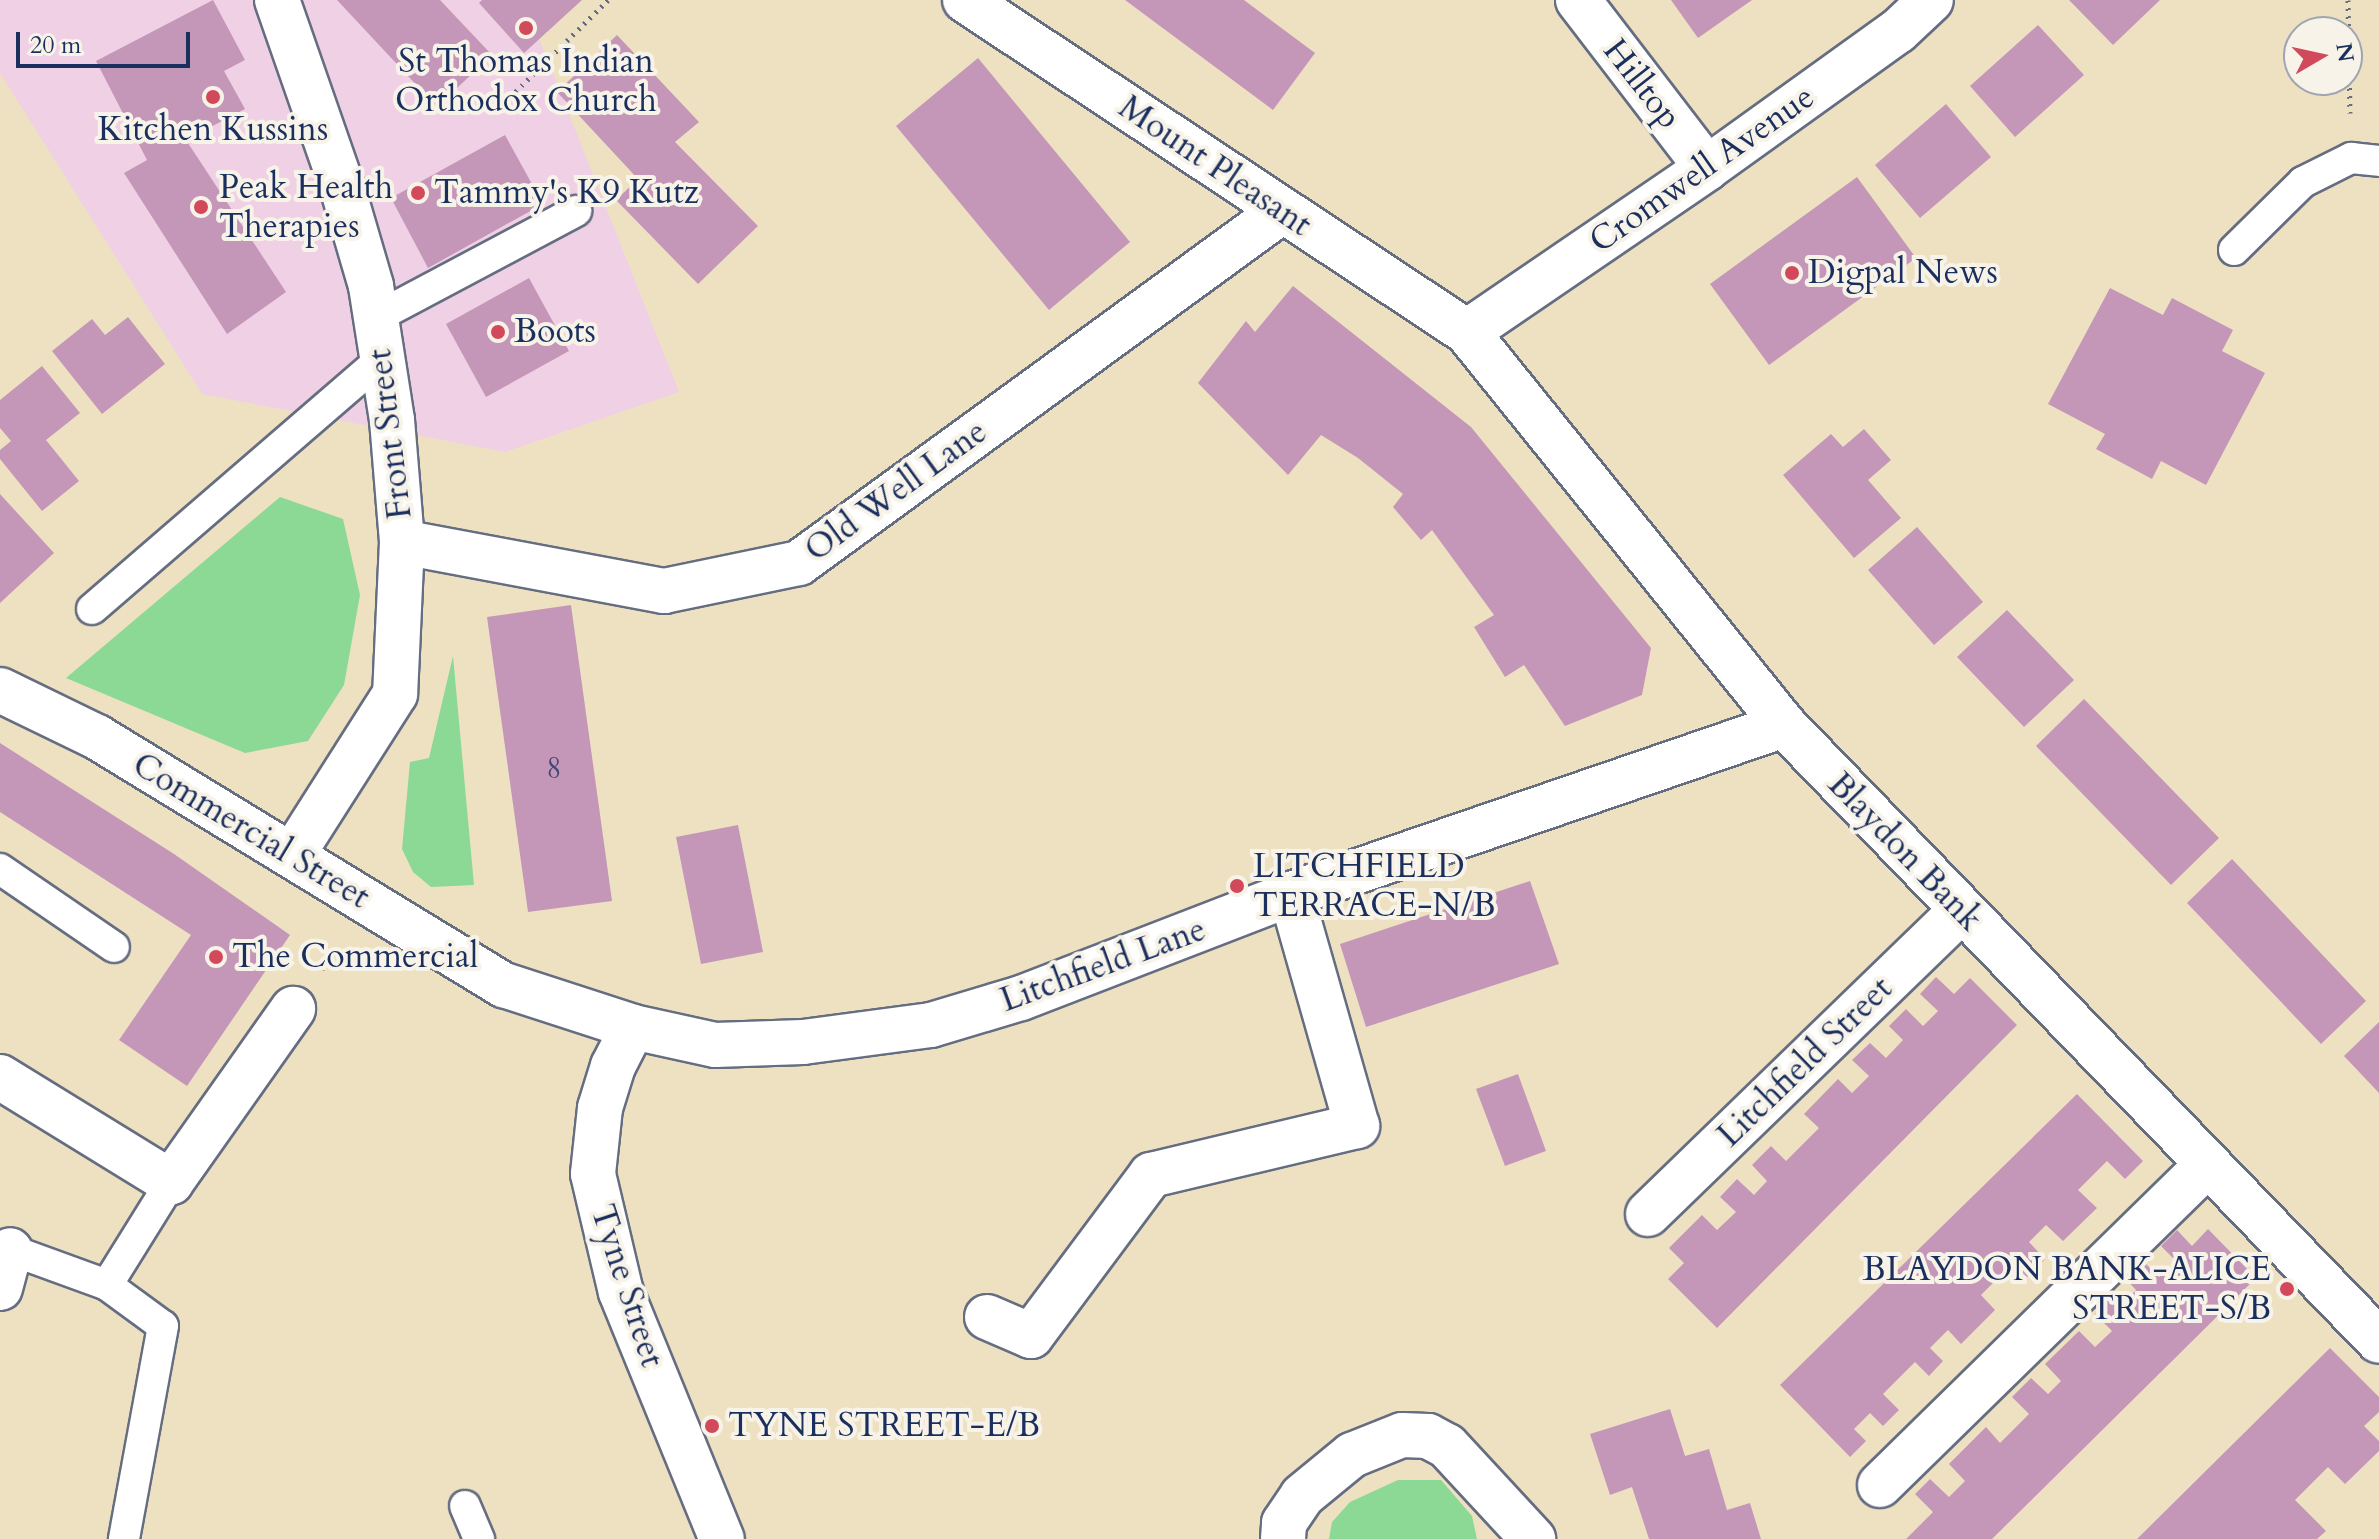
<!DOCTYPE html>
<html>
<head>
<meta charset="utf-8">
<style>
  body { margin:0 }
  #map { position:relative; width:2379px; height:1539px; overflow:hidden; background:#eee1c2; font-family:Cardo,serif }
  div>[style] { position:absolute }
  .built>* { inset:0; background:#f0d0e4 }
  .green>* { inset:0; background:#8cd895 }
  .building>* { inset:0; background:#c497b9 }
  .path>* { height:5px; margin-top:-2.5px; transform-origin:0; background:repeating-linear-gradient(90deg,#656d81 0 2px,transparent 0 8px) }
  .roads { filter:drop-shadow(2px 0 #656d81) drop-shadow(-2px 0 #656d81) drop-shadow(0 2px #656d81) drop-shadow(0 -2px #656d81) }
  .service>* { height:30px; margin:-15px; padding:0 15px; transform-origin:15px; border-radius:15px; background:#fff }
  .minor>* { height:44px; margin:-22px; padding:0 22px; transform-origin:22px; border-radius:22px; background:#fff }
  .tertiary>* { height:44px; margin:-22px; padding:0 22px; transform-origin:22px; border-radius:22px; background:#fff }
  .dots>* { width:22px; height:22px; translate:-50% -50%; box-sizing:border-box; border:4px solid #f7f3e8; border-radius:50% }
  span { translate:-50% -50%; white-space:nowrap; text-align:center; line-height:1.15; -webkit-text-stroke:8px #f7f3e8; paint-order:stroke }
  .number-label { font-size:30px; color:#454975 }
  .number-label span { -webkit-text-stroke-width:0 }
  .poi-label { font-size:34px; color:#1b2f5e }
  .left { translate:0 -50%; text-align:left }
  .right { translate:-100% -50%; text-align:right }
  .street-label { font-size:34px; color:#1b2f5e }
  .north { position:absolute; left:2283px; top:16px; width:80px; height:80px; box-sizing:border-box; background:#f7f3e8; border:2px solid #9fa5b1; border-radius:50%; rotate:81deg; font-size:22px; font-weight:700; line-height:32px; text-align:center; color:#1b2f5e }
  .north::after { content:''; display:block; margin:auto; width:28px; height:36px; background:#d1495b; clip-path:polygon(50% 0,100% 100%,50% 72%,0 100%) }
  .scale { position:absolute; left:16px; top:32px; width:174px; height:36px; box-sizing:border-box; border:4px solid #1b2f5e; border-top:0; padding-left:10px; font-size:24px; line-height:28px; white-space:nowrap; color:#1b2f5e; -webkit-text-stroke:6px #f7f3e8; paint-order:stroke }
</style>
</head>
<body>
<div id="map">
  <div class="built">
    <div style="clip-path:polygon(0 0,524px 0,679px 392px,505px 452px,202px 394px,0 73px)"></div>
  </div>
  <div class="green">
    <div style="clip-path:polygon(280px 497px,343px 519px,360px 595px,344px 685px,308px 741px,245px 753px,66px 678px)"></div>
    <div style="clip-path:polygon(453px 656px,474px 885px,431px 887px,413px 872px,402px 849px,410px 762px,429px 758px)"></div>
    <div style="clip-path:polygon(1398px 1480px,1441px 1480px,1472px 1516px,1477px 1539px,1329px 1539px,1332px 1522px,1350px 1502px)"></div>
  </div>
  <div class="building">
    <div style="clip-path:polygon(213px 0,245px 60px,224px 71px,245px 109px,186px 140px,286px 292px,227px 334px,124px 173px,147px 160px,96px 61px)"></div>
    <div style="clip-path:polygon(337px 0,440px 0,492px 55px,437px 107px)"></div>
    <div style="clip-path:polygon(482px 0,582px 0,524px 53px,479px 3px)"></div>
    <div style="clip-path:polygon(1125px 0,1244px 0,1315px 53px,1273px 110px)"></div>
    <div style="clip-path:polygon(1671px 0,1752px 0,1698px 38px)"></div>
    <div style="clip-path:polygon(2069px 0,2160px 0,2113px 45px)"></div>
    <div style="clip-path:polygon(2038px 25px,2084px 75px,2015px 137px,1970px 86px)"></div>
    <div style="clip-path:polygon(617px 35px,699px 122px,675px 142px,758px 226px,698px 284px,616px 200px,638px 179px,557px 92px)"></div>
    <div style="clip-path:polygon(978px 58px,1130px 242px,1049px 310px,896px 126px)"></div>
    <div style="clip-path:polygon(1946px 104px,1991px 157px,1920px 218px,1875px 165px)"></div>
    <div style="clip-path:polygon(505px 135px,543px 204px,428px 268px,391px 198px)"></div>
    <div style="clip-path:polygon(1857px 177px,1916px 258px,1769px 365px,1710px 284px)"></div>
    <div style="clip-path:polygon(529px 278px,569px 351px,486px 397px,446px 324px)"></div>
    <div style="clip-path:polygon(1293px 286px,1471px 427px,1651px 648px,1642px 695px,1565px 726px,1524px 665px,1505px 677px,1474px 627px,1494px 615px,1432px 530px,1421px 540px,1393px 507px,1403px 494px,1358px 458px,1321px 435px,1288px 475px,1198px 383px,1246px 321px,1255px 332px)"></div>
    <div style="clip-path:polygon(2110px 288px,2163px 315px,2172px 298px,2233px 330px,2222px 351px,2265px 373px,2206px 485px,2161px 461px,2152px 479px,2096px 449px,2105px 434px,2048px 404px)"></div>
    <div style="clip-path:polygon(128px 317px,165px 364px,102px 414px,52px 351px,92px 319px,105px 335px)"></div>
    <div style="clip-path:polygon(42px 366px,80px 413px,46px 440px,79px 481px,42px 511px,0 459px,0 450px,11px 441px,0 428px,0 400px)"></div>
    <div style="clip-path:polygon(1864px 429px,1891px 460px,1868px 480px,1901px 518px,1854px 558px,1783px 475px,1831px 434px,1843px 447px)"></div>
    <div style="clip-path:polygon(0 494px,54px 553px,0 603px)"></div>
    <div style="clip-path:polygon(1917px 527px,1983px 602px,1934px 645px,1868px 570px)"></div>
    <div style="clip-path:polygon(571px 605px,612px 901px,528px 912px,487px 617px)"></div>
    <div style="clip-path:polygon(2007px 610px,2074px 680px,2024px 727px,1957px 657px)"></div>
    <div style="clip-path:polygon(2084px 699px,2219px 838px,2171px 885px,2036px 746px)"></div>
    <div style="clip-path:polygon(0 743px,174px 854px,290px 935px,187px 1086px,119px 1040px,191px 935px,0 812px)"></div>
    <div style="clip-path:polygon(738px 825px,763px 952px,701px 964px,676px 837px)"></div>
    <div style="clip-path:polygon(2232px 859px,2366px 1001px,2321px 1044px,2187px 903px)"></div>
    <div style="clip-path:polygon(1530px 881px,1559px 964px,1366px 1027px,1340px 944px)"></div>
    <div style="clip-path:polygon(1936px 977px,1954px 994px,1970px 978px,2017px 1025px,1717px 1328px,1668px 1279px,1684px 1263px,1669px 1248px,1702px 1215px,1717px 1230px,1736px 1212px,1720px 1197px,1737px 1179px,1754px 1195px,1767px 1181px,1752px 1165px,1771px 1146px,1786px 1161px,1819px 1128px,1804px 1114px,1838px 1079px,1852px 1093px,1869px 1076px,1852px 1060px,1870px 1043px,1886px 1058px,1903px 1040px,1889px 1026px,1906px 1009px,1923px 1026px,1938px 1011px,1920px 994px)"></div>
    <div style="clip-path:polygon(2379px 1022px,2379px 1093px,2344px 1056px)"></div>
    <div style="clip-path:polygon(1518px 1074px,1546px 1151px,1505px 1166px,1476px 1089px)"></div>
    <div style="clip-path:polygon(2077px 1094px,2143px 1161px,2125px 1179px,2107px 1161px,2078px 1190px,2097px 1208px,2063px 1241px,2046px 1225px,2029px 1242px,2045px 1259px,2027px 1277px,2013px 1263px,1981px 1295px,1995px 1310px,1961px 1344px,1948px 1330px,1930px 1348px,1943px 1361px,1929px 1376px,1915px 1362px,1883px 1394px,1899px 1410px,1883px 1426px,1870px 1413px,1854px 1429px,1866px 1441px,1850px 1457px,1780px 1385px)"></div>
    <div style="clip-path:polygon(2208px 1229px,2256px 1278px,1992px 1539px,1906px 1539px,1933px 1512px,1915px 1494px,1930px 1479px,1949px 1497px,1965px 1481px,1949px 1464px,1986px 1427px,2000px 1443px,2029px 1414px,2012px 1397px,2031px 1378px,2048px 1394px,2061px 1381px,2045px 1364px,2079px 1331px,2095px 1347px,2112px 1331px,2095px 1314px,2111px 1297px,2120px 1306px,2136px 1290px,2126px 1279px,2144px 1262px,2159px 1277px,2176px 1261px,2161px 1246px,2177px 1230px,2192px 1246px)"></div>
    <div style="clip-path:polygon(2330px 1348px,2379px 1397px,2379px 1412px,2364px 1426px,2379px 1441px,2379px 1451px,2345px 1484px,2328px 1467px,2295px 1500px,2326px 1531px,2317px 1539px,2137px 1539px)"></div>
    <div style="clip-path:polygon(1670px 1409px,1685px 1456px,1709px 1449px,1727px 1510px,1750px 1503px,1761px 1539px,1649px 1539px,1632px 1487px,1610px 1495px,1590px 1434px)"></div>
  </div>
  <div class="path">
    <div style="left:2348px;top:0;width:113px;rotate:89deg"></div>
    <div style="left:510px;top:97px;width:138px;rotate:-44.7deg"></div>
    <div style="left:322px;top:969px;width:30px;rotate:-53deg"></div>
  </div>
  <div class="roads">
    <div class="service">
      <div style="left:2234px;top:250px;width:97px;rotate:-44.6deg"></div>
      <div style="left:2303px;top:182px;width:54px;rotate:-26.6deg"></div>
      <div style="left:2351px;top:158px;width:28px;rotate:6deg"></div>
      <div style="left:375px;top:318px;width:228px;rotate:-28deg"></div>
      <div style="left:92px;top:609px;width:383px;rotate:-40.8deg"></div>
      <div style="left:0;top:869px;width:138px;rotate:34.4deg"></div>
      <div style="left:0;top:1246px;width:114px;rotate:20deg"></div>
      <div style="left:107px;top:1285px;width:69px;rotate:36.2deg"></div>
      <div style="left:163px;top:1326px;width:217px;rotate:100.4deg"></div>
      <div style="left:107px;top:1285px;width:121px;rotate:-58.1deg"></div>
      <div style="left:465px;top:1506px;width:36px;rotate:67deg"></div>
    </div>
    <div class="minor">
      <div style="left:277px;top:0;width:201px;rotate:70.8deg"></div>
      <div style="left:343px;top:190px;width:100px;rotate:73.7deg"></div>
      <div style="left:371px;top:286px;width:136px;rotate:81.1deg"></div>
      <div style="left:392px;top:420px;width:122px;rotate:85.3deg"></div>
      <div style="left:402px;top:542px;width:152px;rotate:92.6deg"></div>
      <div style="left:395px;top:694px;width:190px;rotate:122.5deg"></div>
      <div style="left:965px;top:0;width:602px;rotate:33.48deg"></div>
      <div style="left:1467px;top:332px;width:505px;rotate:51.11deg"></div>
      <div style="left:1578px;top:0;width:212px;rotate:52.5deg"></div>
      <div style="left:1467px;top:332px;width:291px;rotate:-34.3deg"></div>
      <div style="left:1707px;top:168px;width:235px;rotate:-35.7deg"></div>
      <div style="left:1898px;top:31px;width:45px;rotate:-43.2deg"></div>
      <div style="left:402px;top:542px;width:267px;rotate:10.6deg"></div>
      <div style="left:664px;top:591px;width:138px;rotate:-11.7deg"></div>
      <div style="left:799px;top:563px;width:598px;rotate:-36.08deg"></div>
      <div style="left:0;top:1077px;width:201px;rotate:31.6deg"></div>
      <div style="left:171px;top:1182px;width:212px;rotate:-54.8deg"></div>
      <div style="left:1648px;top:1214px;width:436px;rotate:-44.1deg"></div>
      <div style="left:0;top:1288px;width:39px;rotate:-75deg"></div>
      <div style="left:987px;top:1317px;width:48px;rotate:23.4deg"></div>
      <div style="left:1031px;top:1336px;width:201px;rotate:-53.3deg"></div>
      <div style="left:1151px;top:1175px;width:212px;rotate:-13.4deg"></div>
      <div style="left:1357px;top:1126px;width:241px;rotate:-105.9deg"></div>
      <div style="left:1880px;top:1485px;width:458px;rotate:-44.4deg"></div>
      <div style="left:1283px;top:1539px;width:16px;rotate:-86deg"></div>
      <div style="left:1284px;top:1523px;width:32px;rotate:-56deg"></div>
      <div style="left:1302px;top:1496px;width:65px;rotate:-39.4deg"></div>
      <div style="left:1352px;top:1455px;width:54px;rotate:-21.8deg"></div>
      <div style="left:1402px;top:1435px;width:26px;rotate:2deg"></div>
      <div style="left:1428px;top:1436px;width:21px;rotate:28deg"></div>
      <div style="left:1447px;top:1446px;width:127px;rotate:47.2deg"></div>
    </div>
    <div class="tertiary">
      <div style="left:0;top:690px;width:108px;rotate:25.9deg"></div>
      <div style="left:97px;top:737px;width:477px;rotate:31.4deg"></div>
      <div style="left:504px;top:985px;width:136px;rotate:18deg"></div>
      <div style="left:633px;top:1027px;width:84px;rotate:12.4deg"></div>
      <div style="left:715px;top:1045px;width:88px;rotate:-2deg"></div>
      <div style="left:803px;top:1042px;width:129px;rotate:-7.6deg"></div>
      <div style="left:931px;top:1025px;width:94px;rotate:-16.7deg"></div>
      <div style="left:1021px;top:998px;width:289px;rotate:-21.1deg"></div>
      <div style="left:1291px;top:894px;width:521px;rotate:-18.92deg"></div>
      <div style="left:1784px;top:725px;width:856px;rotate:45.99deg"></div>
      <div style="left:633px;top:1027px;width:44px;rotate:117.1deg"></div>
      <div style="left:613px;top:1066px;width:44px;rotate:107.2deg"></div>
      <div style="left:600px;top:1108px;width:66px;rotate:96.1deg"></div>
      <div style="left:593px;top:1174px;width:121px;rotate:76.7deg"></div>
      <div style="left:621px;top:1292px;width:267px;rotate:67.8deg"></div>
    </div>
  </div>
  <div class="dots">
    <div style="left:526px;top:28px;background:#d1495b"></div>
    <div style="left:213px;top:97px;background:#d1495b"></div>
    <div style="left:418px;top:193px;background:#d1495b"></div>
    <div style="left:201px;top:207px;background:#d1495b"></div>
    <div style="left:1792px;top:273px;background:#d1495b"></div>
    <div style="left:498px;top:332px;background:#d1495b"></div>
    <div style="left:1237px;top:886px;background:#d1495b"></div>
    <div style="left:216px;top:957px;background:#d1495b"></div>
    <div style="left:2287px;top:1289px;background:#d1495b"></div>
    <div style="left:712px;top:1426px;background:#d1495b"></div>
  </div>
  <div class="number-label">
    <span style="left:554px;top:769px">8</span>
  </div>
  <div class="poi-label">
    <span style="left:526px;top:81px">St Thomas Indian<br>Orthodox Church</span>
    <span style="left:213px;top:130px">Kitchen Kussins</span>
    <span class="left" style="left:219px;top:207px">Peak Health<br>Therapies</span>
    <span class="left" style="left:434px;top:193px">Tammy's K9 Kutz</span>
    <span class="left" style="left:1808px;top:273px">Digpal News</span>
    <span class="left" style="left:514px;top:332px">Boots</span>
    <span class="left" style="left:1253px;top:886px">LITCHFIELD<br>TERRACE-N/B</span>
    <span class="left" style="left:232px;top:957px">The Commercial</span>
    <span class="right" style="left:2271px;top:1289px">BLAYDON BANK-ALICE<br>STREET-S/B</span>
    <span class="left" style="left:728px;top:1426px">TYNE STREET-E/B</span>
  </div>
  <div class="street-label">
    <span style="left:1642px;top:84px;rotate:52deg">Hilltop</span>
    <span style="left:1215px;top:166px;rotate:34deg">Mount Pleasant</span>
    <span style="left:1702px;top:169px;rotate:-35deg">Cromwell Avenue</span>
    <span style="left:390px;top:434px;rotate:-97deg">Front Street</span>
    <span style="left:896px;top:491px;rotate:-36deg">Old Well Lane</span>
    <span style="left:251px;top:831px;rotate:31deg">Commercial Street</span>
    <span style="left:1905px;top:852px;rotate:46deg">Blaydon Bank</span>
    <span style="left:1103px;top:965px;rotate:-20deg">Litchfield Lane</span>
    <span style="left:1805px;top:1062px;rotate:-44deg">Litchfield Street</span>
    <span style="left:627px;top:1286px;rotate:72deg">Tyne Street</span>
  </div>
  <div class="north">N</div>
  <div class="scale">20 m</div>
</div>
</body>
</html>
